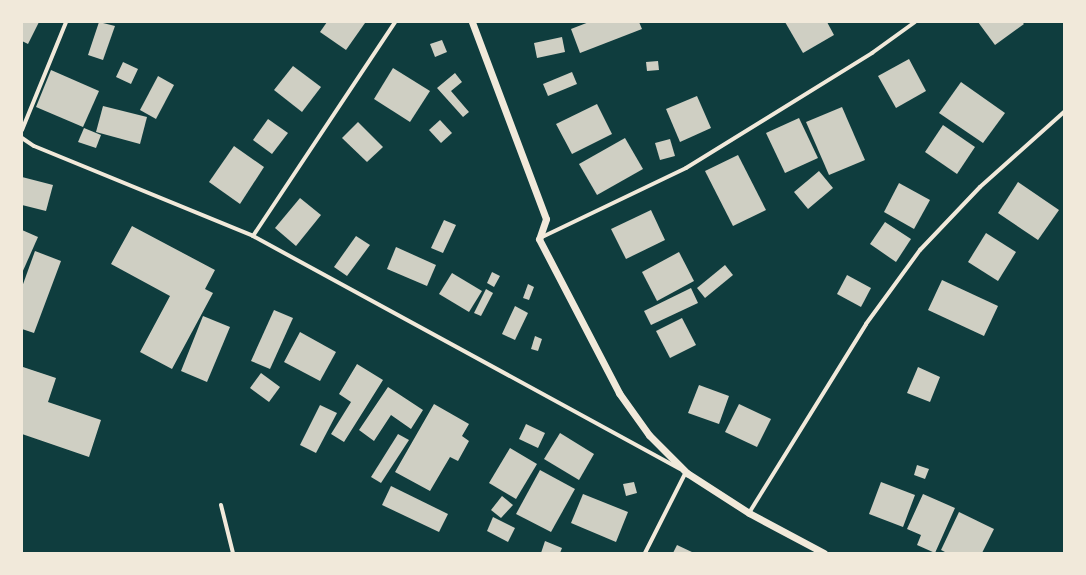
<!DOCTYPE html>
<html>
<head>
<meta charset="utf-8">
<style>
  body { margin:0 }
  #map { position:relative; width:1086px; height:575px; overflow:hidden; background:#0f3d3e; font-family:"PT Sans Narrow",sans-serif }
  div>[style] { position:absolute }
  .building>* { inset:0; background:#cfcfc3 }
  .minor>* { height:4px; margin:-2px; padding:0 2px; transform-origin:2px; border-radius:2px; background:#f1e9da }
  .tertiary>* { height:7px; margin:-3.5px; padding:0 3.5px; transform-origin:3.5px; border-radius:3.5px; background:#f1e9da }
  span { translate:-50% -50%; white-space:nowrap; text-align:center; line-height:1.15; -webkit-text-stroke:3.5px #f1e9da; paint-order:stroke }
  .frame { position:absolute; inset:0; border:23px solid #f1e9da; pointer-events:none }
</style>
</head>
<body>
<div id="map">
  <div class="building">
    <div style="clip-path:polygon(22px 22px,39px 22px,28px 44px,22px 41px)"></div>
    <div style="clip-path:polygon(99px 22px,115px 26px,103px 60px,88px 55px)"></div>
    <div style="clip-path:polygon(327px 22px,363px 22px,365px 23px,346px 50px,320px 32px)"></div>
    <div style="clip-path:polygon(589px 22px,639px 22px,642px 29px,580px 53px,571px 29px)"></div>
    <div style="clip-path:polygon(785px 22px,827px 22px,834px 35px,803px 53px)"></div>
    <div style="clip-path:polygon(978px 22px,1022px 22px,1024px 24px,995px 45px)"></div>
    <div style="clip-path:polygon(562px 37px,565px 52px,537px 58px,534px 43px)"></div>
    <div style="clip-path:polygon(442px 40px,447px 52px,435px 57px,430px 44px)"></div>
    <div style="clip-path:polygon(909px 59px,926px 91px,896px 108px,878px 76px)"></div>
    <div style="clip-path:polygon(658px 61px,659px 70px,647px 71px,646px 62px)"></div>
    <div style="clip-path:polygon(123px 62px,138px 69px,131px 84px,116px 77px)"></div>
    <div style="clip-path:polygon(293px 66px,321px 87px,302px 112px,274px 90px)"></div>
    <div style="clip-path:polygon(393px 68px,430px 91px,410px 122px,374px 99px)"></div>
    <div style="clip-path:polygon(51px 70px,99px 91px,83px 127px,36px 107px)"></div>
    <div style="clip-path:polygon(572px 72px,577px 84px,548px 96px,543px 84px)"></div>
    <div style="clip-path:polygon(455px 73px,462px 82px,451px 91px,469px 112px,463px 117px,437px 88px)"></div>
    <div style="clip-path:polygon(158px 76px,174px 85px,156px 119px,140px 110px)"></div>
    <div style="clip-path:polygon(961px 82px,1005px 113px,983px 143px,939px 113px)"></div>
    <div style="clip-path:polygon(697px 96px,711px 128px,680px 142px,666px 109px)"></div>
    <div style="clip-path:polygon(597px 104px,612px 134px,572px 154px,556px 124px)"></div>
    <div style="clip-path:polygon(103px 106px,147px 117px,140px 144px,96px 132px)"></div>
    <div style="clip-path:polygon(842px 107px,865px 160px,829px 175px,806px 122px)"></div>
    <div style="clip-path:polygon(799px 118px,818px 158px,785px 173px,766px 133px)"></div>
    <div style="clip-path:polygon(268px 119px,288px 133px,272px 154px,253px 140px)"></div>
    <div style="clip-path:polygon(440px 120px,452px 133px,441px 143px,429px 130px)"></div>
    <div style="clip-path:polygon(358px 122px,383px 147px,367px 162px,342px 138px)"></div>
    <div style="clip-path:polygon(943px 125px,975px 147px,957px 174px,925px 152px)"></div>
    <div style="clip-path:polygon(84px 128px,101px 135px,96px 148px,78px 142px)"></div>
    <div style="clip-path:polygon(625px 138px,643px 169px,597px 195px,579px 164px)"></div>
    <div style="clip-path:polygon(670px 139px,675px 156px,660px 160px,655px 143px)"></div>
    <div style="clip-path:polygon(234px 146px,264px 167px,240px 204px,209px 182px)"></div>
    <div style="clip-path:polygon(738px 155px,766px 210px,733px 226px,705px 171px)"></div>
    <div style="clip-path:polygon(819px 171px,833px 188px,808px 209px,794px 192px)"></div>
    <div style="clip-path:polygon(22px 177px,53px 185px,46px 211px,22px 205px)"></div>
    <div style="clip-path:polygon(1018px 182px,1059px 210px,1038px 240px,998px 213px)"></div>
    <div style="clip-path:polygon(899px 183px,930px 200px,914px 229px,884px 212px)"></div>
    <div style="clip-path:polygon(300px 198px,321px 215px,296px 246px,275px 228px)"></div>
    <div style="clip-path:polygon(651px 210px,665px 240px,626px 259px,611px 229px)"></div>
    <div style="clip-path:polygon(444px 220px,456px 225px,443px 253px,431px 248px)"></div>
    <div style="clip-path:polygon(885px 222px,911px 239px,896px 262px,870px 244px)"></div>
    <div style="clip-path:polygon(132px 226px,215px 270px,205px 289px,213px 293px,172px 369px,140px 352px,170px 296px,111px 264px)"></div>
    <div style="clip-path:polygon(22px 230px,38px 237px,22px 273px)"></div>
    <div style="clip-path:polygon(986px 233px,1016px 252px,998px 281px,968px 262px)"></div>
    <div style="clip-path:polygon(356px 236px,370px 245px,347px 276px,334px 267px)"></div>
    <div style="clip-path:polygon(396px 247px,436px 265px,427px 286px,387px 269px)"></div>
    <div style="clip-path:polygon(35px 251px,61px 261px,34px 333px,22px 329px,22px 287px)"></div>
    <div style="clip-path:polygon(679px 252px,694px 281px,657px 301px,642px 272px)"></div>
    <div style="clip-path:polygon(725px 265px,733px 275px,705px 298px,697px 288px)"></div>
    <div style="clip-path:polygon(492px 272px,500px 276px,494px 287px,487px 283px)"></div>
    <div style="clip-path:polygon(452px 273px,482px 291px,469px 312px,439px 294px)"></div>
    <div style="clip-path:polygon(847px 275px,871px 288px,861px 307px,837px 294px)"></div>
    <div style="clip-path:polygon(942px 280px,998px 306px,984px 336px,928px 310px)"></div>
    <div style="clip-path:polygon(528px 284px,534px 287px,529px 300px,523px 298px)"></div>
    <div style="clip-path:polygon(691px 288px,698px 303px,651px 325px,644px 311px)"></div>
    <div style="clip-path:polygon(486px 289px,493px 293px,481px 316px,474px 313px)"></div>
    <div style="clip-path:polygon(515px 306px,528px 313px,515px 340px,502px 334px)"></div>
    <div style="clip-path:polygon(274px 310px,293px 318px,270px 369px,251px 361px)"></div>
    <div style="clip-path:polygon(203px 316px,230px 327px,207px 382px,181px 371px)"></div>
    <div style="clip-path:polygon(682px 318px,696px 345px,670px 358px,656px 331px)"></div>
    <div style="clip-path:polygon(300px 332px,336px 352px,320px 381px,284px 362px)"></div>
    <div style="clip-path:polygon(535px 336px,542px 339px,538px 351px,531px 349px)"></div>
    <div style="clip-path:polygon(357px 364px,383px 380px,344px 442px,331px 434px,351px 402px,339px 394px)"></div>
    <div style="clip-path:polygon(23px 367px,56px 378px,48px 402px,101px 420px,89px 457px,22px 434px)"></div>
    <div style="clip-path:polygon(918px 367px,940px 377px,930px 402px,907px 393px)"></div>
    <div style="clip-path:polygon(261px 373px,280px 387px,269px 402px,250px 388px)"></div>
    <div style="clip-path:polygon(699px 385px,729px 396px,719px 424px,688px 413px)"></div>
    <div style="clip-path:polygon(388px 387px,423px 410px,411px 429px,391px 415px,374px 441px,359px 430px)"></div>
    <div style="clip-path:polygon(434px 404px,469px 424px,462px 436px,469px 441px,458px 461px,450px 457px,430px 491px,395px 472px)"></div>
    <div style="clip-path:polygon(739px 404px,771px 419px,757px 447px,725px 432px)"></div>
    <div style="clip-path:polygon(320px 405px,337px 413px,316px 453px,300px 445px)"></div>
    <div style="clip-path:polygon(526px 424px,545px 433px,538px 448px,519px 439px)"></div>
    <div style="clip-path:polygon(560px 433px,594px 454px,579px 480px,544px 459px)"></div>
    <div style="clip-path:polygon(398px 434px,409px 440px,381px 483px,371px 477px)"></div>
    <div style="clip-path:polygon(510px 448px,537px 464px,516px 499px,489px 483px)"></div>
    <div style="clip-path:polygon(917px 465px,929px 469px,925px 479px,914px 475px)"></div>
    <div style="clip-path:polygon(540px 470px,575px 489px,551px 532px,516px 514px)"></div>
    <div style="clip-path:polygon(634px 482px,637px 493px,626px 496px,623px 484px)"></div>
    <div style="clip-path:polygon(881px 482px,915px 495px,903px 527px,869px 514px)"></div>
    <div style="clip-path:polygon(391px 486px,448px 514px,439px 532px,382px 505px)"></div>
    <div style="clip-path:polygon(583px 494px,628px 512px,616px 542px,571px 523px)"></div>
    <div style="clip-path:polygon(923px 494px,955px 508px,935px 553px,917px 545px,921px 535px,907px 529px)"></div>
    <div style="clip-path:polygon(502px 496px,513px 505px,501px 518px,491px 510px)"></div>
    <div style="clip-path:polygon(959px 512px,994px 529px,982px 553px,947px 553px,941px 550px)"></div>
    <div style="clip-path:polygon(493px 517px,515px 528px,508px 542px,487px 531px)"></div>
    <div style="clip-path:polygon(545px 541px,562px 548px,560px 553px,541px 553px)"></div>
    <div style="clip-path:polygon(677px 545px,694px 553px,673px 553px)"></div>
  </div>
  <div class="minor">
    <div style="left:22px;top:130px;width:117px;rotate:-67.8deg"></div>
    <div style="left:22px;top:138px;width:14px;rotate:34deg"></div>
    <div style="left:34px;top:146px;width:237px;rotate:22.3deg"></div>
    <div style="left:253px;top:236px;width:486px;rotate:28.6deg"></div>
    <div style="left:253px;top:236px;width:257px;rotate:-56.4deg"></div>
    <div style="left:540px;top:238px;width:162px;rotate:-25.6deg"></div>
    <div style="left:686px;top:168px;width:219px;rotate:-31.7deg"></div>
    <div style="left:872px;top:53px;width:53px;rotate:-35.8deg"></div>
    <div style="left:221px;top:505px;width:49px;rotate:76deg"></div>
    <div style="left:749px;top:513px;width:222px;rotate:-58.2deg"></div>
    <div style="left:866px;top:324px;width:92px;rotate:-53.9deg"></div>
    <div style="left:920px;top:250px;width:87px;rotate:-46.4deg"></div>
    <div style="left:980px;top:187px;width:113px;rotate:-41.8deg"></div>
    <div style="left:645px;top:553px;width:91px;rotate:-63.2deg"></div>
  </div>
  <div class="tertiary">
    <div style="left:472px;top:22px;width:210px;rotate:69.4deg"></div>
    <div style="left:546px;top:219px;width:21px;rotate:109deg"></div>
    <div style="left:539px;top:239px;width:174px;rotate:62.5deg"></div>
    <div style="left:619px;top:393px;width:52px;rotate:54.5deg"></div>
    <div style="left:649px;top:435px;width:54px;rotate:45deg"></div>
    <div style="left:687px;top:473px;width:74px;rotate:32.8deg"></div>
    <div style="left:749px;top:513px;width:85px;rotate:28.1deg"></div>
  </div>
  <div class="frame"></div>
</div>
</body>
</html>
